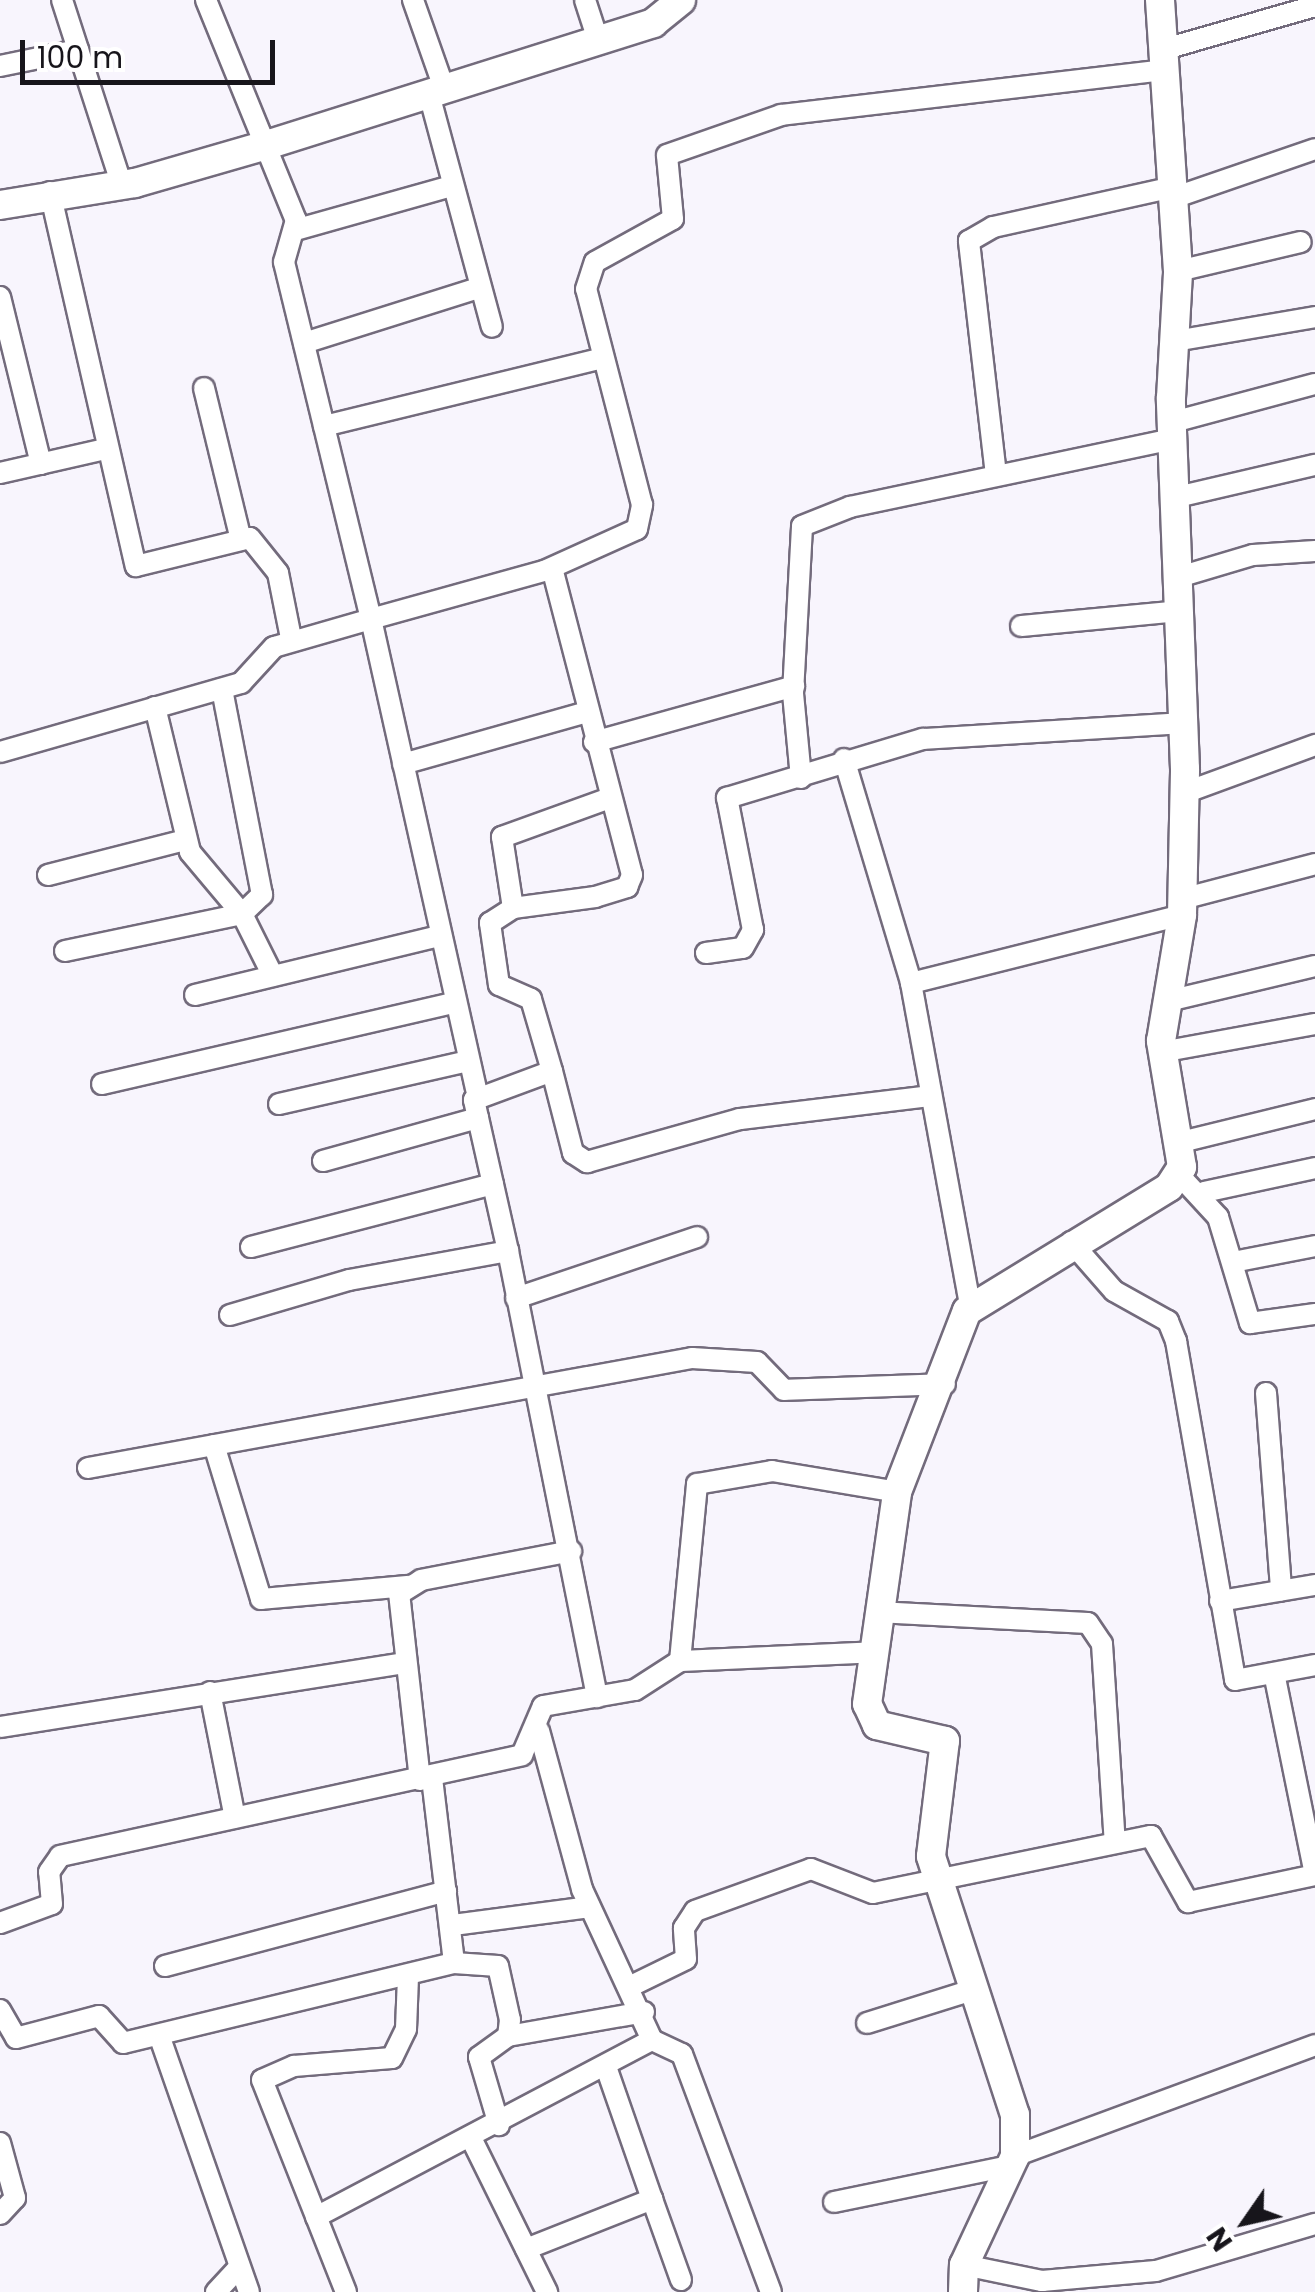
<!DOCTYPE html>
<html>
<head>
<meta charset="utf-8">
<style>
  body { margin:0 }
  #map { position:relative; width:1315px; height:2292px; overflow:hidden; background:#f8f5fd; font-family:Poppins,sans-serif }
  div>[style] { position:absolute }
  .roads { filter:drop-shadow(2px 0 #736b7c) drop-shadow(-2px 0 #736b7c) drop-shadow(0 2px #736b7c) drop-shadow(0 -2px #736b7c) }
  .street>* { height:20px; margin:-10px; padding:0 10px; transform-origin:10px; border-radius:10px; background:#fff }
  .secondary>* { height:28px; margin:-14px; padding:0 14px; transform-origin:14px; border-radius:14px; background:#fff }
  span { translate:-50% -50%; white-space:nowrap; text-align:center; line-height:1.15; -webkit-text-stroke:9px #fff; paint-order:stroke }
  .north { position:absolute; left:1195px; top:2172px; width:100px; height:100px; -webkit-text-stroke:8px #fff; paint-order:stroke; rotate:236deg; font-size:28px; font-weight:700; line-height:40px; text-align:center; color:#17151b }
  .north::after { content:''; display:block; margin:auto; width:35px; height:45px; background:#17151b; clip-path:polygon(50% 0,100% 100%,50% 72%,0 100%) }
  .scale { position:absolute; left:20px; top:40px; width:255px; height:45px; box-sizing:border-box; border:5px solid #17151b; border-top:0; padding-left:12px; font-size:30px; line-height:35px; white-space:nowrap; color:#17151b; -webkit-text-stroke:8px #fff; paint-order:stroke }
</style>
</head>
<body>
<div id="map">
  <div class="roads">
    <div class="street">
      <div style="left:62px;top:0;width:192px;rotate:72.1deg"></div>
      <div style="left:206px;top:0;width:238px;rotate:67.8deg"></div>
      <div style="left:296px;top:220px;width:44px;rotate:105.9deg"></div>
      <div style="left:284px;top:262px;width:367px;rotate:76.3deg"></div>
      <div style="left:371px;top:619px;width:180px;rotate:-15.5deg"></div>
      <div style="left:544px;top:571px;width:102px;rotate:-24.3deg"></div>
      <div style="left:637px;top:529px;width:25px;rotate:-78deg"></div>
      <div style="left:642px;top:505px;width:223px;rotate:-104.5deg"></div>
      <div style="left:586px;top:289px;width:28px;rotate:-72deg"></div>
      <div style="left:595px;top:262px;width:89px;rotate:-28.9deg"></div>
      <div style="left:673px;top:219px;width:64px;rotate:-95.4deg"></div>
      <div style="left:667px;top:155px;width:121px;rotate:-19.3deg"></div>
      <div style="left:781px;top:115px;width:388px;rotate:-6.7deg"></div>
      <div style="left:413px;top:0;width:93px;rotate:70.6deg"></div>
      <div style="left:585px;top:0;width:42px;rotate:72deg"></div>
      <div style="left:1165px;top:49px;width:156px;rotate:-16deg"></div>
      <div style="left:0;top:66px;width:80px;rotate:-11.6deg"></div>
      <div style="left:429px;top:94px;width:241px;rotate:74.9deg"></div>
      <div style="left:50px;top:192px;width:384px;rotate:77.1deg"></div>
      <div style="left:136px;top:566px;width:117px;rotate:-13.8deg"></div>
      <div style="left:250px;top:538px;width:45px;rotate:51.3deg"></div>
      <div style="left:278px;top:573px;width:66px;rotate:78.7deg"></div>
      <div style="left:1173px;top:198px;width:150px;rotate:-19deg"></div>
      <div style="left:295px;top:230px;width:163px;rotate:-15.7deg"></div>
      <div style="left:1178px;top:271px;width:126px;rotate:-13.3deg"></div>
      <div style="left:0;top:297px;width:172px;rotate:76.2deg"></div>
      <div style="left:1175px;top:341px;width:142px;rotate:-9.7deg"></div>
      <div style="left:304px;top:343px;width:182px;rotate:-17.5deg"></div>
      <div style="left:204px;top:388px;width:156px;rotate:76.3deg"></div>
      <div style="left:1173px;top:422px;width:147px;rotate:-15deg"></div>
      <div style="left:324px;top:426px;width:283px;rotate:-13.7deg"></div>
      <div style="left:0;top:473px;width:108px;rotate:-12.9deg"></div>
      <div style="left:996px;top:475px;width:236px;rotate:-96.6deg"></div>
      <div style="left:969px;top:241px;width:28px;rotate:-30deg"></div>
      <div style="left:993px;top:227px;width:184px;rotate:-12.5deg"></div>
      <div style="left:1177px;top:497px;width:142px;rotate:-13.1deg"></div>
      <div style="left:1179px;top:577px;width:77px;rotate:-16.6deg"></div>
      <div style="left:1253px;top:555px;width:62px;rotate:-3.7deg"></div>
      <div style="left:1021px;top:626px;width:159px;rotate:-5.4deg"></div>
      <div style="left:155px;top:707px;width:149px;rotate:76.4deg"></div>
      <div style="left:190px;top:852px;width:81px;rotate:50deg"></div>
      <div style="left:242px;top:914px;width:69px;rotate:63.4deg"></div>
      <div style="left:594px;top:742px;width:208px;rotate:-15.6deg"></div>
      <div style="left:0;top:752px;width:251px;rotate:-16deg"></div>
      <div style="left:241px;top:683px;width:49px;rotate:-47.5deg"></div>
      <div style="left:274px;top:647px;width:101px;rotate:-16.1deg"></div>
      <div style="left:371px;top:619px;width:485px;rotate:77.4deg"></div>
      <div style="left:844px;top:759px;width:234px;rotate:73.3deg"></div>
      <div style="left:911px;top:983px;width:279px;rotate:-14.1deg"></div>
      <div style="left:403px;top:764px;width:191px;rotate:-15.8deg"></div>
      <div style="left:801px;top:778px;width:85px;rotate:-95.4deg"></div>
      <div style="left:793px;top:693px;width:167px;rotate:-86.9deg"></div>
      <div style="left:802px;top:526px;width:52px;rotate:-21.6deg"></div>
      <div style="left:850px;top:507px;width:329px;rotate:-11.9deg"></div>
      <div style="left:1184px;top:793px;width:140px;rotate:-20.1deg"></div>
      <div style="left:48px;top:875px;width:141px;rotate:-14.3deg"></div>
      <div style="left:1182px;top:899px;width:138px;rotate:-14.7deg"></div>
      <div style="left:513px;top:908px;width:72px;rotate:-98.8deg"></div>
      <div style="left:502px;top:837px;width:115px;rotate:-19.9deg"></div>
      <div style="left:65px;top:951px;width:181px;rotate:-11.8deg"></div>
      <div style="left:242px;top:914px;width:28px;rotate:-44deg"></div>
      <div style="left:262px;top:895px;width:210px;rotate:-101deg"></div>
      <div style="left:706px;top:953px;width:37px;rotate:-8deg"></div>
      <div style="left:743px;top:948px;width:21px;rotate:-61deg"></div>
      <div style="left:753px;top:930px;width:135px;rotate:-101.1deg"></div>
      <div style="left:727px;top:798px;width:205px;rotate:-16.8deg"></div>
      <div style="left:923px;top:739px;width:260px;rotate:-3.5deg"></div>
      <div style="left:911px;top:983px;width:328px;rotate:79.6deg"></div>
      <div style="left:195px;top:995px;width:251px;rotate:-13.6deg"></div>
      <div style="left:1168px;top:1001px;width:151px;rotate:-13.4deg"></div>
      <div style="left:1161px;top:1052px;width:157px;rotate:-10.3deg"></div>
      <div style="left:552px;top:1071px;width:85px;rotate:75.6deg"></div>
      <div style="left:573px;top:1153px;width:17px;rotate:33deg"></div>
      <div style="left:587px;top:1162px;width:159px;rotate:-15.7deg"></div>
      <div style="left:740px;top:1119px;width:191px;rotate:-6.9deg"></div>
      <div style="left:102px;top:1084px;width:360px;rotate:-13deg"></div>
      <div style="left:279px;top:1104px;width:194px;rotate:-12.8deg"></div>
      <div style="left:1177px;top:1143px;width:142px;rotate:-13.8deg"></div>
      <div style="left:323px;top:1161px;width:161px;rotate:-15.5deg"></div>
      <div style="left:1180px;top:1176px;width:56px;rotate:47.2deg"></div>
      <div style="left:1218px;top:1217px;width:111px;rotate:73.2deg"></div>
      <div style="left:1250px;top:1323px;width:66px;rotate:-7.9deg"></div>
      <div style="left:1204px;top:1192px;width:114px;rotate:-12.2deg"></div>
      <div style="left:1071px;top:1242px;width:65px;rotate:48.7deg"></div>
      <div style="left:1114px;top:1291px;width:62px;rotate:29.1deg"></div>
      <div style="left:1168px;top:1321px;width:22px;rotate:68deg"></div>
      <div style="left:1176px;top:1341px;width:344px;rotate:80.1deg"></div>
      <div style="left:1235px;top:1680px;width:81px;rotate:-10.6deg"></div>
      <div style="left:251px;top:1247px;width:250px;rotate:-14.6deg"></div>
      <div style="left:508px;top:1251px;width:455px;rotate:78.7deg"></div>
      <div style="left:1233px;top:1262px;width:84px;rotate:-11deg"></div>
      <div style="left:516px;top:1298px;width:191px;rotate:-18.6deg"></div>
      <div style="left:230px;top:1315px;width:124px;rotate:-16.4deg"></div>
      <div style="left:349px;top:1280px;width:162px;rotate:-10.3deg"></div>
      <div style="left:508px;top:1251px;width:155px;rotate:-102.7deg"></div>
      <div style="left:474px;top:1100px;width:83px;rotate:-20.4deg"></div>
      <div style="left:552px;top:1071px;width:75px;rotate:-106.3deg"></div>
      <div style="left:531px;top:999px;width:35px;rotate:-156deg"></div>
      <div style="left:499px;top:985px;width:63px;rotate:-98.3deg"></div>
      <div style="left:490px;top:923px;width:27px;rotate:-33deg"></div>
      <div style="left:513px;top:908px;width:83px;rotate:-7.6deg"></div>
      <div style="left:595px;top:897px;width:34px;rotate:-17deg"></div>
      <div style="left:627px;top:887px;width:13px;rotate:-67deg"></div>
      <div style="left:632px;top:875px;width:317px;rotate:-104.6deg"></div>
      <div style="left:1266px;top:1393px;width:198px;rotate:85.6deg"></div>
      <div style="left:214px;top:1445px;width:161px;rotate:73deg"></div>
      <div style="left:261px;top:1599px;width:148px;rotate:-5.1deg"></div>
      <div style="left:88px;top:1468px;width:614px;rotate:-10.32deg"></div>
      <div style="left:692px;top:1358px;width:65px;rotate:3.5deg"></div>
      <div style="left:757px;top:1362px;width:39px;rotate:46deg"></div>
      <div style="left:784px;top:1390px;width:161px;rotate:-2.1deg"></div>
      <div style="left:1220px;top:1601px;width:96px;rotate:-9.6deg"></div>
      <div style="left:877px;top:1612px;width:211px;rotate:3deg"></div>
      <div style="left:1088px;top:1623px;width:25px;rotate:56deg"></div>
      <div style="left:1102px;top:1644px;width:199px;rotate:86.3deg"></div>
      <div style="left:680px;top:1661px;width:178px;rotate:-84.5deg"></div>
      <div style="left:697px;top:1484px;width:76px;rotate:-9.8deg"></div>
      <div style="left:772px;top:1471px;width:127px;rotate:9.5deg"></div>
      <div style="left:1274px;top:1673px;width:206px;rotate:78.5deg"></div>
      <div style="left:210px;top:1692px;width:128px;rotate:78.8deg"></div>
      <div style="left:0;top:1727px;width:410px;rotate:-9deg"></div>
      <div style="left:432px;top:1778px;width:186px;rotate:83.2deg"></div>
      <div style="left:454px;top:1963px;width:44px;rotate:3.9deg"></div>
      <div style="left:498px;top:1966px;width:55px;rotate:77.5deg"></div>
      <div style="left:510px;top:2020px;width:16px;rotate:97deg"></div>
      <div style="left:508px;top:2036px;width:36px;rotate:144deg"></div>
      <div style="left:479px;top:2057px;width:71px;rotate:73.6deg"></div>
      <div style="left:420px;top:1780px;width:187px;rotate:-96.4deg"></div>
      <div style="left:399px;top:1594px;width:26px;rotate:-32deg"></div>
      <div style="left:421px;top:1580px;width:153px;rotate:-10.9deg"></div>
      <div style="left:0;top:1923px;width:55px;rotate:-20.1deg"></div>
      <div style="left:52px;top:1904px;width:32px;rotate:-95deg"></div>
      <div style="left:49px;top:1872px;width:19px;rotate:-55deg"></div>
      <div style="left:60px;top:1856px;width:473px;rotate:-12.3deg"></div>
      <div style="left:522px;top:1755px;width:53px;rotate:-66.8deg"></div>
      <div style="left:543px;top:1706px;width:93px;rotate:-9.9deg"></div>
      <div style="left:635px;top:1690px;width:54px;rotate:-32.8deg"></div>
      <div style="left:680px;top:1661px;width:195px;rotate:-2.6deg"></div>
      <div style="left:453px;top:1925px;width:138px;rotate:-7.5deg"></div>
      <div style="left:165px;top:1966px;width:291px;rotate:-14.9deg"></div>
      <div style="left:631px;top:1986px;width:61px;rotate:-26.1deg"></div>
      <div style="left:686px;top:1959px;width:31px;rotate:-94deg"></div>
      <div style="left:684px;top:1928px;width:20px;rotate:-57deg"></div>
      <div style="left:695px;top:1911px;width:123px;rotate:-19.9deg"></div>
      <div style="left:811px;top:1869px;width:66px;rotate:21.2deg"></div>
      <div style="left:873px;top:1893px;width:284px;rotate:-11.6deg"></div>
      <div style="left:1151px;top:1836px;width:76px;rotate:60.7deg"></div>
      <div style="left:1188px;top:1902px;width:130px;rotate:-12deg"></div>
      <div style="left:0;top:2010px;width:32px;rotate:60deg"></div>
      <div style="left:16px;top:2038px;width:86px;rotate:-14.8deg"></div>
      <div style="left:99px;top:2016px;width:36px;rotate:48deg"></div>
      <div style="left:123px;top:2043px;width:341px;rotate:-13.6deg"></div>
      <div style="left:867px;top:2023px;width:110px;rotate:-17.4deg"></div>
      <div style="left:159px;top:2035px;width:272px;rotate:70.7deg"></div>
      <div style="left:508px;top:2036px;width:138px;rotate:-10deg"></div>
      <div style="left:652px;top:2040px;width:33px;rotate:25deg"></div>
      <div style="left:682px;top:2054px;width:254px;rotate:69.5deg"></div>
      <div style="left:471px;top:2138px;width:172px;rotate:63.7deg"></div>
      <div style="left:0;top:2143px;width:57px;rotate:74.7deg"></div>
      <div style="left:15px;top:2198px;width:22px;rotate:133deg"></div>
      <div style="left:1015px;top:2156px;width:320px;rotate:-20.3deg"></div>
      <div style="left:652px;top:2199px;width:86px;rotate:70.3deg"></div>
      <div style="left:834px;top:2202px;width:180px;rotate:-11.6deg"></div>
      <div style="left:316px;top:2217px;width:380px;rotate:-27.8deg"></div>
      <div style="left:652px;top:2040px;width:166px;rotate:-114.9deg"></div>
      <div style="left:582px;top:1889px;width:164px;rotate:-105.2deg"></div>
      <div style="left:526px;top:2249px;width:136px;rotate:-21.6deg"></div>
      <div style="left:652px;top:2199px;width:137px;rotate:-109.2deg"></div>
      <div style="left:964px;top:2265px;width:80px;rotate:11.6deg"></div>
      <div style="left:1042px;top:2281px;width:114px;rotate:-5deg"></div>
      <div style="left:1156px;top:2271px;width:166px;rotate:-16.5deg"></div>
      <div style="left:216px;top:2292px;width:34px;rotate:-47deg"></div>
      <div style="left:346px;top:2292px;width:228px;rotate:-111.6deg"></div>
      <div style="left:262px;top:2080px;width:35px;rotate:-24deg"></div>
      <div style="left:294px;top:2066px;width:98px;rotate:-4.7deg"></div>
      <div style="left:392px;top:2058px;width:32px;rotate:-64deg"></div>
      <div style="left:406px;top:2029px;width:53px;rotate:-87.8deg"></div>
    </div>
    <div class="secondary">
      <div style="left:0;top:205px;width:137px;rotate:-9.3deg"></div>
      <div style="left:135px;top:183px;width:141px;rotate:-16.1deg"></div>
      <div style="left:270px;top:144px;width:402px;rotate:-17.5deg"></div>
      <div style="left:653px;top:23px;width:36px;rotate:-39deg"></div>
      <div style="left:963px;top:2292px;width:27px;rotate:-88deg"></div>
      <div style="left:964px;top:2265px;width:120px;rotate:-64.9deg"></div>
      <div style="left:1015px;top:2156px;width:41px;rotate:-90deg"></div>
      <div style="left:1015px;top:2115px;width:272px;rotate:-108deg"></div>
      <div style="left:931px;top:1856px;width:116px;rotate:-83.1deg"></div>
      <div style="left:945px;top:1741px;width:70px;rotate:-166.8deg"></div>
      <div style="left:877px;top:1725px;width:23px;rotate:-115deg"></div>
      <div style="left:867px;top:1704px;width:214px;rotate:-81.9deg"></div>
      <div style="left:897px;top:1492px;width:194px;rotate:-68.9deg"></div>
      <div style="left:967px;top:1311px;width:237px;rotate:-31.5deg"></div>
      <div style="left:1169px;top:1187px;width:24px;rotate:-57deg"></div>
      <div style="left:1182px;top:1167px;width:128px;rotate:-99.5deg"></div>
      <div style="left:1161px;top:1041px;width:128px;rotate:-80.5deg"></div>
      <div style="left:1182px;top:915px;width:146px;rotate:-88.8deg"></div>
      <div style="left:1185px;top:769px;width:371px;rotate:-92.2deg"></div>
      <div style="left:1171px;top:398px;width:127px;rotate:-86.8deg"></div>
      <div style="left:1178px;top:271px;width:272px;rotate:-93.8deg"></div>
    </div>
  </div>
  <div class="north">N</div>
  <div class="scale">100 m</div>
</div>
</body>
</html>
